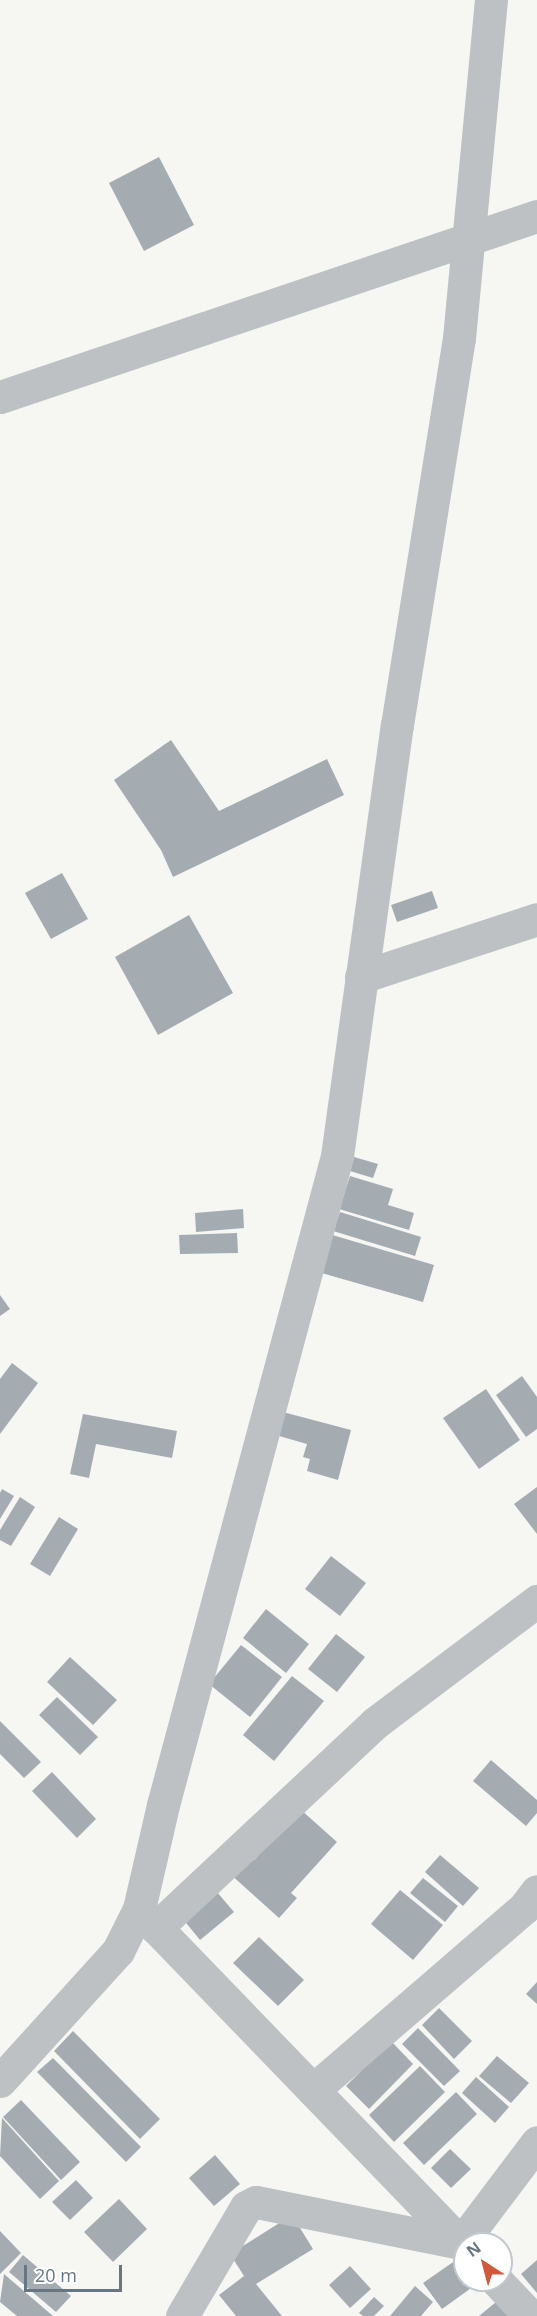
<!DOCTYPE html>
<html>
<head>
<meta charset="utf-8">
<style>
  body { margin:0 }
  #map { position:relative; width:537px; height:2316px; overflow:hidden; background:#f6f6f3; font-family:"Open Sans",sans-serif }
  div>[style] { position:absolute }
  .building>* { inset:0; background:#a5acb1 }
  .minor>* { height:33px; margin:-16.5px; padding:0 16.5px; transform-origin:16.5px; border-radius:16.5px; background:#bdc1c4 }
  span { translate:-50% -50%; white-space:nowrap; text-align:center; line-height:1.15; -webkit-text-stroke:6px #fff; paint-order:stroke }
  .north { position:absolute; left:453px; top:2232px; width:60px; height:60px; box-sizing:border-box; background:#fff; border:2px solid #c3c8cd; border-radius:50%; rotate:324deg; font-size:16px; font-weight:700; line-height:24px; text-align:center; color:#687681 }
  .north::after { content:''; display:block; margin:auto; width:21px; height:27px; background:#cf593a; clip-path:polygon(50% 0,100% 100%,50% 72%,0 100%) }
  .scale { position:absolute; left:24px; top:2265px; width:98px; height:27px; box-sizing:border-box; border:3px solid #687681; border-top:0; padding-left:8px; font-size:18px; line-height:21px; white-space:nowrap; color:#687681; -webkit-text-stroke:4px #fff; paint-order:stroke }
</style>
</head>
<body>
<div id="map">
  <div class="building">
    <div style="clip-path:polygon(159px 157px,194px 225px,144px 251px,109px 183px)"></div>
    <div style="clip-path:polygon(171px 740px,219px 811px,327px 759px,344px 795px,173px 877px,161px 850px,114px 780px)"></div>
    <div style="clip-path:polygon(62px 873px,88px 919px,51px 939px,25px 893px)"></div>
    <div style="clip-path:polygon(432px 891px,438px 908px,397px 922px,391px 905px)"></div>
    <div style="clip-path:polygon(189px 915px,233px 993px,158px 1035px,115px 957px)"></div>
    <div style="clip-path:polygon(354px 1157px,378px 1164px,373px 1178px,350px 1171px)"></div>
    <div style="clip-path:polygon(350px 1176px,393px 1189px,388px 1205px,414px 1213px,409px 1230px,339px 1209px)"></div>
    <div style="clip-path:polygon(243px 1209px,244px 1228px,196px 1232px,195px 1213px)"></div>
    <div style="clip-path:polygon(340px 1212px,421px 1237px,415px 1256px,333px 1231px)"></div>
    <div style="clip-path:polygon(237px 1233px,238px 1253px,180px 1254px,179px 1235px)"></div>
    <div style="clip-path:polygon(329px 1234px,434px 1265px,423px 1302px,318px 1272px)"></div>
    <div style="clip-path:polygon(0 1295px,10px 1309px,0 1316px)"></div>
    <div style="clip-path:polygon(12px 1363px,38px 1383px,0 1434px,0 1379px)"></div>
    <div style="clip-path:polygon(522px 1376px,537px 1397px,537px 1429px,526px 1437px,496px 1395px)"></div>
    <div style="clip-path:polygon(486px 1389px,520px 1440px,479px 1469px,443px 1418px)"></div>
    <div style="clip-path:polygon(279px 1411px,351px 1430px,338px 1480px,307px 1471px,310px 1459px,303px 1457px,307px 1444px,272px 1434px)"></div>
    <div style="clip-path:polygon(83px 1414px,177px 1431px,172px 1458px,96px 1444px,89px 1478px,70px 1474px)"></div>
    <div style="clip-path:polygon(537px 1487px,537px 1534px,514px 1504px)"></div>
    <div style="clip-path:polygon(2px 1489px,14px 1496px,0 1519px,0 1493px)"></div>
    <div style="clip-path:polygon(20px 1497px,35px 1507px,11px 1546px,0 1540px,0 1530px)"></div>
    <div style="clip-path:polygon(59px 1517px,78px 1529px,50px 1576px,30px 1564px)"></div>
    <div style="clip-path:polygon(331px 1556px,366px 1583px,340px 1616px,305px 1589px)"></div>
    <div style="clip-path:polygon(266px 1609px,309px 1644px,286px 1673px,243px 1638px)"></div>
    <div style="clip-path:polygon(336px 1634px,365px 1657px,337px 1692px,308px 1669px)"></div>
    <div style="clip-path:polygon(241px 1645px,282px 1677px,250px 1717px,209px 1684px)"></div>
    <div style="clip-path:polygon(70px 1657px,117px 1700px,93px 1725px,47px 1682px)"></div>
    <div style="clip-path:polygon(292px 1676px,324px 1701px,274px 1761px,243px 1735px)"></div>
    <div style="clip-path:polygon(57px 1697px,98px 1737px,80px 1755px,39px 1715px)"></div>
    <div style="clip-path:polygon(0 1721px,41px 1762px,24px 1778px,0 1754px)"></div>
    <div style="clip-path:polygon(491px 1760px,537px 1800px,537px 1813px,526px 1826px,473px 1781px)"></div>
    <div style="clip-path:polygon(52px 1772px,96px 1819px,77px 1838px,32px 1791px)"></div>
    <div style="clip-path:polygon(300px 1809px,337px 1842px,291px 1893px,297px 1898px,279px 1918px,229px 1873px,247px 1854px,254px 1860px)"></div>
    <div style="clip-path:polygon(440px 1855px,479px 1888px,463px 1906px,425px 1872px)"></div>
    <div style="clip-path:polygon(423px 1878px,458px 1906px,445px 1922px,410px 1893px)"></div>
    <div style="clip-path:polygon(211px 1885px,234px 1912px,200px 1940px,178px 1913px)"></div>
    <div style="clip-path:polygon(400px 1890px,443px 1925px,413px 1960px,371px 1924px)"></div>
    <div style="clip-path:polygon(259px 1937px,304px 1980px,278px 2006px,233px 1963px)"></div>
    <div style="clip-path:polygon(537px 1982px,537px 2004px,526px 1994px)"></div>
    <div style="clip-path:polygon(439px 2008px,472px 2041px,454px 2059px,422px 2025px)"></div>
    <div style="clip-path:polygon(418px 2028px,460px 2071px,444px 2086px,402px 2044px)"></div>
    <div style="clip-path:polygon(73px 2031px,160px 2119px,140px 2139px,54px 2051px)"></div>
    <div style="clip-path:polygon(391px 2041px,413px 2064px,369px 2109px,346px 2086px)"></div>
    <div style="clip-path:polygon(497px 2056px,529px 2083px,511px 2103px,479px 2076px)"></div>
    <div style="clip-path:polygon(53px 2058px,141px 2147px,126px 2162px,37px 2072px)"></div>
    <div style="clip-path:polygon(420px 2066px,445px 2092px,394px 2142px,369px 2115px)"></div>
    <div style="clip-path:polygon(476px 2077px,509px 2107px,495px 2123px,462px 2093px)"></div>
    <div style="clip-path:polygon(456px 2092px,477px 2114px,424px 2165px,403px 2143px)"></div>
    <div style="clip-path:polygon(21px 2100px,80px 2162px,61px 2180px,3px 2117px)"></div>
    <div style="clip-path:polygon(2px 2118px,59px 2181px,40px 2199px,0 2156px)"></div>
    <div style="clip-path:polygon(450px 2149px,471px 2169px,451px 2188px,431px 2168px)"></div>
    <div style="clip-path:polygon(215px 2155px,240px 2184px,214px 2206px,189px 2178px)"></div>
    <div style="clip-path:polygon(76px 2180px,93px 2198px,70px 2220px,52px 2202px)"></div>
    <div style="clip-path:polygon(119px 2199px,147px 2229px,113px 2262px,84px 2232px)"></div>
    <div style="clip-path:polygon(292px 2215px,313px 2249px,256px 2284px,282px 2316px,236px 2316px,219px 2295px,244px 2276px,230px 2254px)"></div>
    <div style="clip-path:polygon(0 2231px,21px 2253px,0 2274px)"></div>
    <div style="clip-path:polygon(23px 2255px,71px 2296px,56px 2312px,9px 2272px)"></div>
    <div style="clip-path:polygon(456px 2260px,465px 2280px,474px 2286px,442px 2309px,423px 2283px)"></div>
    <div style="clip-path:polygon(537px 2260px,537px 2293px,521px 2274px)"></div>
    <div style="clip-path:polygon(350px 2266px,371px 2289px,350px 2308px,329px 2285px)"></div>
    <div style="clip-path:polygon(4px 2274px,53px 2316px,17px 2316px,0 2302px)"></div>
    <div style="clip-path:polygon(415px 2286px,433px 2302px,421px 2316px,390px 2316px)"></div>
    <div style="clip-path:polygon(374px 2297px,384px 2306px,374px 2316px,363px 2316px,359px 2313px)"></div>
    <div style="clip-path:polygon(496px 2302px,508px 2316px,479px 2316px)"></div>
  </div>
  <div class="minor">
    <div style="left:0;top:397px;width:567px;rotate:-18.63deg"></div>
    <div style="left:361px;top:977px;width:185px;rotate:-18.2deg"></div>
    <div style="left:141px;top:1912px;width:465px;rotate:46deg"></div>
    <div style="left:156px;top:1928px;width:300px;rotate:-43.1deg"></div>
    <div style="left:375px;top:1723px;width:203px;rotate:-37deg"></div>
    <div style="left:0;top:2081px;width:176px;rotate:-47.8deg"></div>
    <div style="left:118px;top:1951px;width:47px;rotate:-63.4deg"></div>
    <div style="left:139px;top:1909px;width:107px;rotate:-77deg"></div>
    <div style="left:163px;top:1805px;width:672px;rotate:-74.99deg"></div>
    <div style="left:337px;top:1156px;width:435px;rotate:-82.1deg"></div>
    <div style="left:397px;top:725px;width:392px;rotate:-80.9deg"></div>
    <div style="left:459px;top:338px;width:340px;rotate:-84.6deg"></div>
    <div style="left:313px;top:2090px;width:279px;rotate:-40.8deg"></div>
    <div style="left:524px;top:1908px;width:21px;rotate:-53deg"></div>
    <div style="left:496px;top:2280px;width:50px;rotate:46.6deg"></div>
    <div style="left:182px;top:2316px;width:126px;rotate:-59.6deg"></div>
    <div style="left:246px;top:2207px;width:11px;rotate:-27deg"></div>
    <div style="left:256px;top:2202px;width:209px;rotate:11.3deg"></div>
    <div style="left:461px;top:2243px;width:126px;rotate:-53deg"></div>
  </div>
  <div class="north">N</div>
  <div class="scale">20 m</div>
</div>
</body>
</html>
